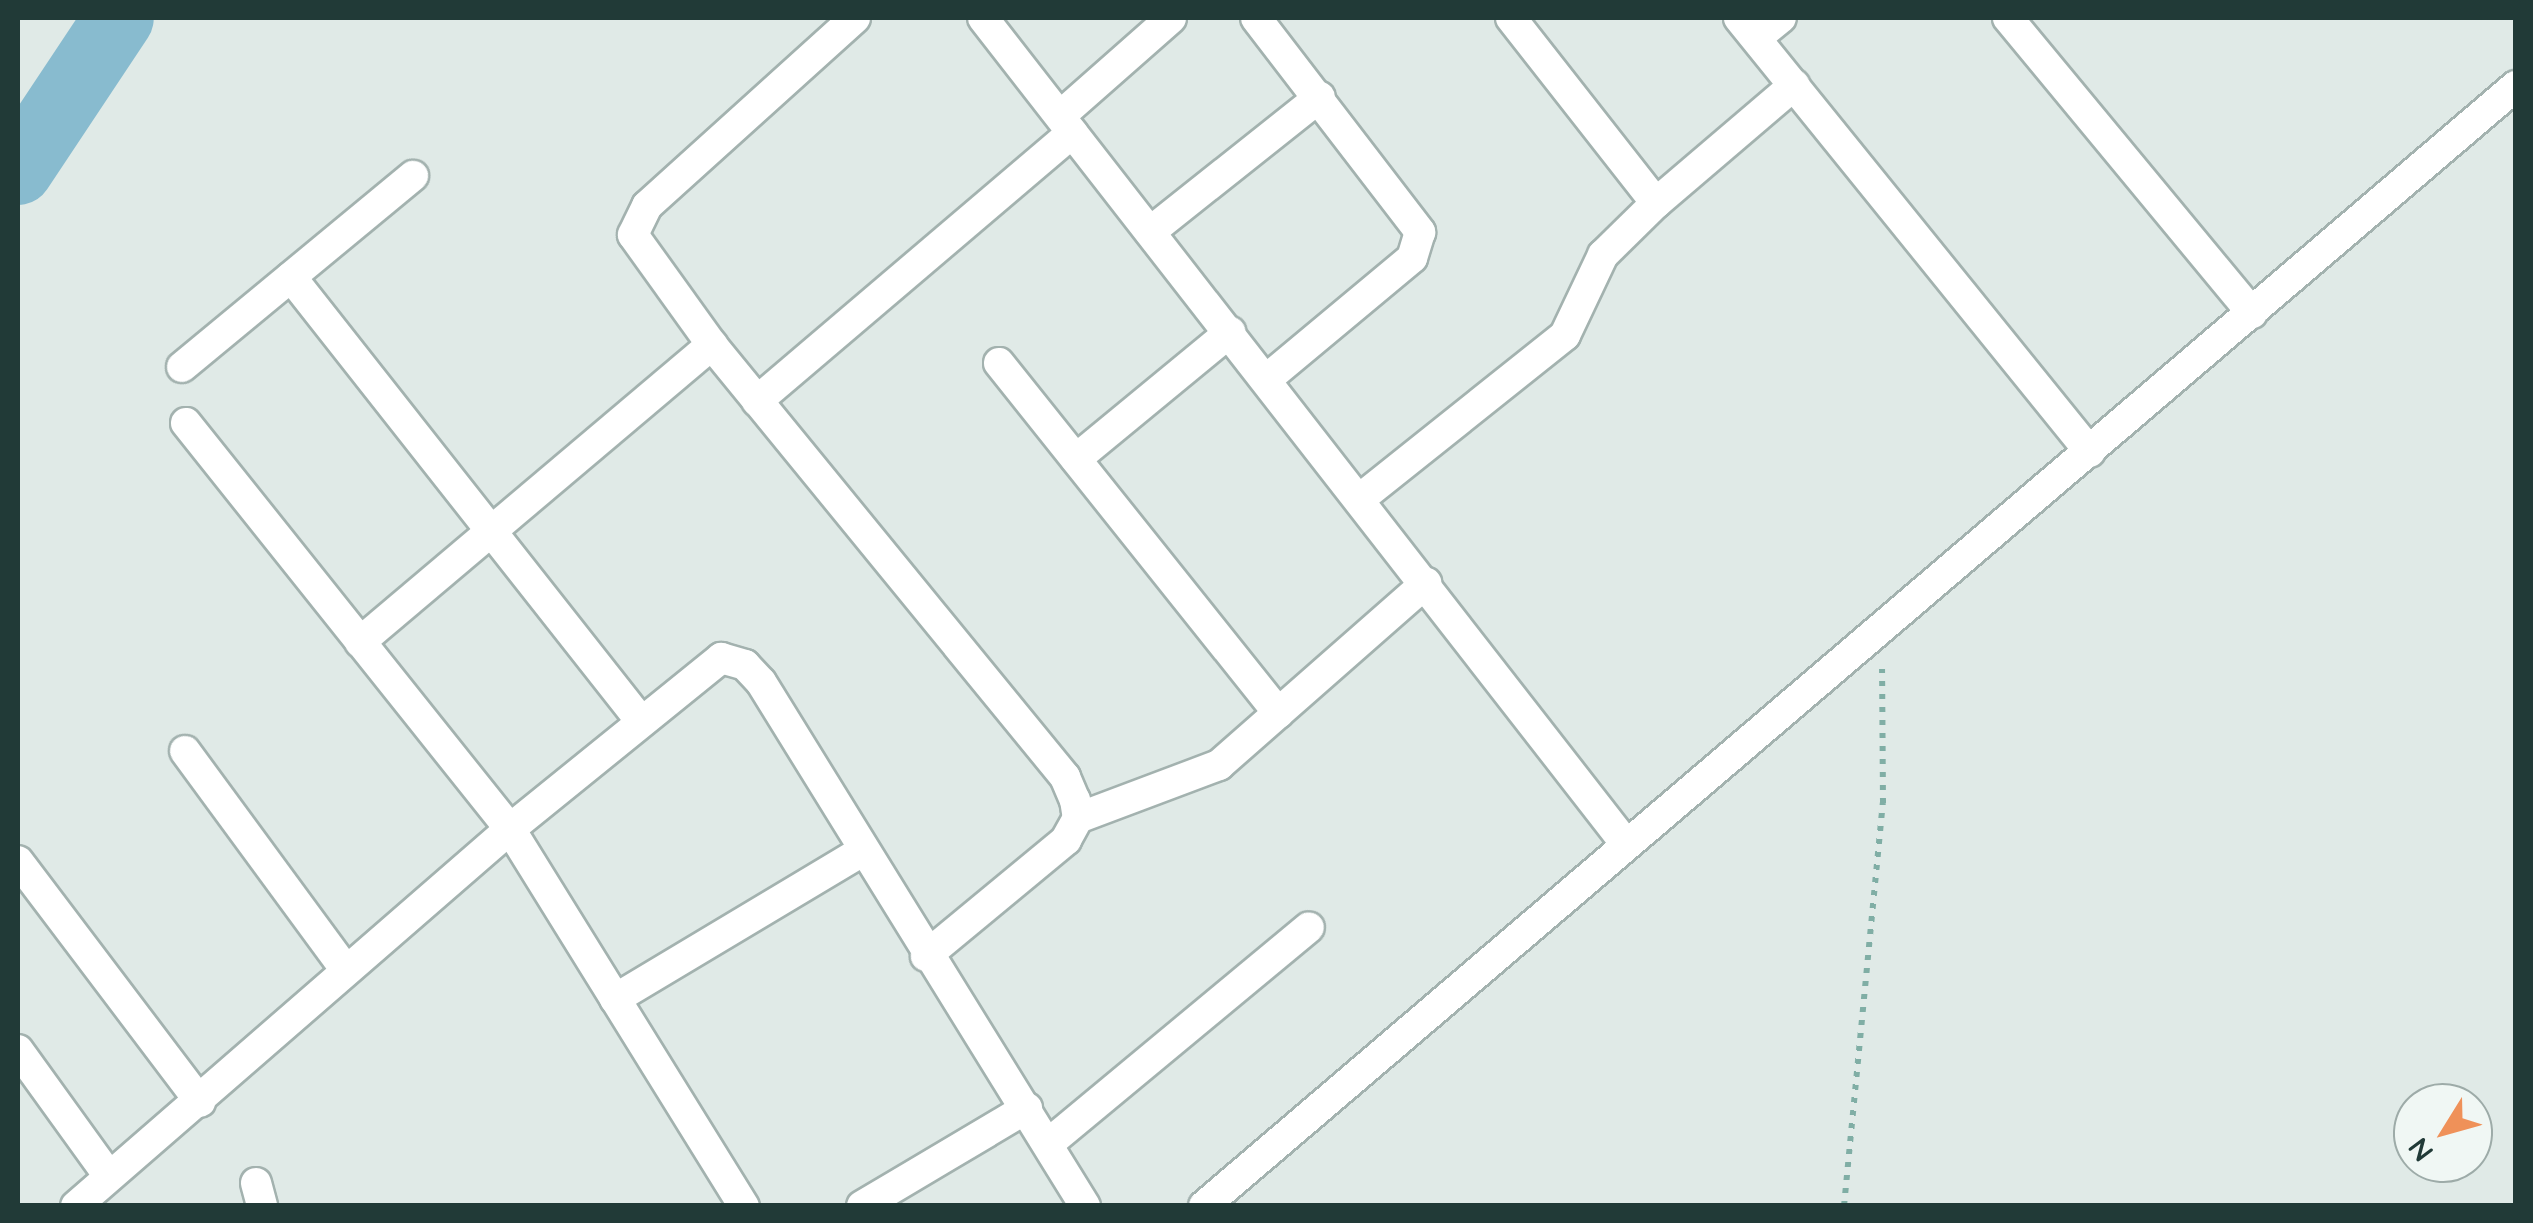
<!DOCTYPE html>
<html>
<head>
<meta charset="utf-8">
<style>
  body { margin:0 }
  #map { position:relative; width:2533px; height:1223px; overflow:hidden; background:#e0eae7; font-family:Quicksand,sans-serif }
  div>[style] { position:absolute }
  .river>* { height:70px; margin:-35px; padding:0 35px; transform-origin:35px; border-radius:35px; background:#88bbcf }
  .path>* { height:6px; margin-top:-3px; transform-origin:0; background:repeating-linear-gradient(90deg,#80aea5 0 5px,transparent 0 13px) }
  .roads { filter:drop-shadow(2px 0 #a3b2af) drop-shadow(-2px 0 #a3b2af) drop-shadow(0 2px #a3b2af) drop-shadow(0 -2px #a3b2af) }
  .street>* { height:30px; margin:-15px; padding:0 15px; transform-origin:15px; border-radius:15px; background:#fff }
  .secondary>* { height:30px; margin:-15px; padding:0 15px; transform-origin:15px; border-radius:15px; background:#fff }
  span { translate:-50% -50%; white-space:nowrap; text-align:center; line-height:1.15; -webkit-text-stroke:10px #f0f7f4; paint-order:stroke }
  .frame { position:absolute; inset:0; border:20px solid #213a37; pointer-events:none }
  .north { position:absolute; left:2393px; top:1083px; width:100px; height:100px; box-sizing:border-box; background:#f0f7f4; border:2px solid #9daba8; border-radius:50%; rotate:233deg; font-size:28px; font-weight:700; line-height:40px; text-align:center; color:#213a37 }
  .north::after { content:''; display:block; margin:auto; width:35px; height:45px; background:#ef9159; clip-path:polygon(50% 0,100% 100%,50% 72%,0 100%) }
</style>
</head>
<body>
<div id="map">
  <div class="river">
    <div style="left:18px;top:170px;width:182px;rotate:-56.4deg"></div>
  </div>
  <div class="path">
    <div style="left:1844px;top:1206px;width:405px;rotate:-84.5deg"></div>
    <div style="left:1883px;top:803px;width:134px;rotate:-90.4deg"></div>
  </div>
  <div class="roads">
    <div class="street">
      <div style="left:855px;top:18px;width:280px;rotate:137.9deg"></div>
      <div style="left:647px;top:206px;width:32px;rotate:116deg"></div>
      <div style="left:633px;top:235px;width:135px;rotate:54.3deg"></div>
      <div style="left:712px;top:345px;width:558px;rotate:50.75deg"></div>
      <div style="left:1065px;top:777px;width:25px;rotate:67deg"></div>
      <div style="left:1075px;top:800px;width:18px;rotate:81deg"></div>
      <div style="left:1078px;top:818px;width:25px;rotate:119deg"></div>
      <div style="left:1066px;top:840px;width:182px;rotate:140.4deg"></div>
      <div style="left:983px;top:18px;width:1047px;rotate:52.1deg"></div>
      <div style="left:1256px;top:18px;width:270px;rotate:52.5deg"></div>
      <div style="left:1420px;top:232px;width:27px;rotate:107deg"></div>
      <div style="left:1412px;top:258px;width:189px;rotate:140.2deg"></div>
      <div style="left:1511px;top:18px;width:235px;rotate:51.9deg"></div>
      <div style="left:1656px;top:203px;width:182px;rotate:-40.5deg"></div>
      <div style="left:1739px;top:18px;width:558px;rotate:51.04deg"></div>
      <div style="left:2008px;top:18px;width:383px;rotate:50.4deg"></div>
      <div style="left:1756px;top:38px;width:32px;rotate:-39deg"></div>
      <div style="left:1060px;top:116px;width:148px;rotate:-41.4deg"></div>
      <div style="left:1150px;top:232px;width:217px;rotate:-38.5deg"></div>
      <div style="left:291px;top:277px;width:564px;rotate:51.77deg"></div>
      <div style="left:999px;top:363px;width:448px;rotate:51.4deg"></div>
      <div style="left:182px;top:367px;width:300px;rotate:-39.6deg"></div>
      <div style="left:757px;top:401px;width:414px;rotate:-40.4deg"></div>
      <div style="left:186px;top:423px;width:519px;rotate:51.41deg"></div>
      <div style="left:510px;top:829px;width:444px;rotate:58.2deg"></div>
      <div style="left:1076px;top:459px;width:200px;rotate:-39.5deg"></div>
      <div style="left:1361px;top:498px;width:261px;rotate:-38.6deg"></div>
      <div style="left:1565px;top:335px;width:89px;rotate:-64.6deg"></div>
      <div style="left:1603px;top:255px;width:74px;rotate:-44.5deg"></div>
      <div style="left:360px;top:642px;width:461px;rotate:-40.2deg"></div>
      <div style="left:185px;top:751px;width:272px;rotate:53.7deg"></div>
      <div style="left:1078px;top:818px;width:151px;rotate:-20.6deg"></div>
      <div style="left:1219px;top:765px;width:276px;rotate:-41.3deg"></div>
      <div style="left:18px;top:861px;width:302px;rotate:52.9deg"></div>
      <div style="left:615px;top:999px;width:288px;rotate:-30.9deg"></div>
      <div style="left:18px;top:1050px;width:155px;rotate:54.2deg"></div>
      <div style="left:1048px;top:1144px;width:339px;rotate:-39.7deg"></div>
      <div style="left:256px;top:1183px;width:24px;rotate:75deg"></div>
      <div style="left:76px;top:1206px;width:575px;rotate:-40.98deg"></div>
      <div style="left:510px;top:829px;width:272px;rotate:-39deg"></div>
      <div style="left:721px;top:658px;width:25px;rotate:16deg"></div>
      <div style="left:745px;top:665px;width:23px;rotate:47deg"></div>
      <div style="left:761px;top:682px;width:616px;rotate:58.27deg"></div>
      <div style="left:862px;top:1206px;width:192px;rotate:-30.7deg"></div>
    </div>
    <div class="secondary">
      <div style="left:1204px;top:1206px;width:1725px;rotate:-40.49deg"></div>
    </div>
  </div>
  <div class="frame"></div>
  <div class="north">N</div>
</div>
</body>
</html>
